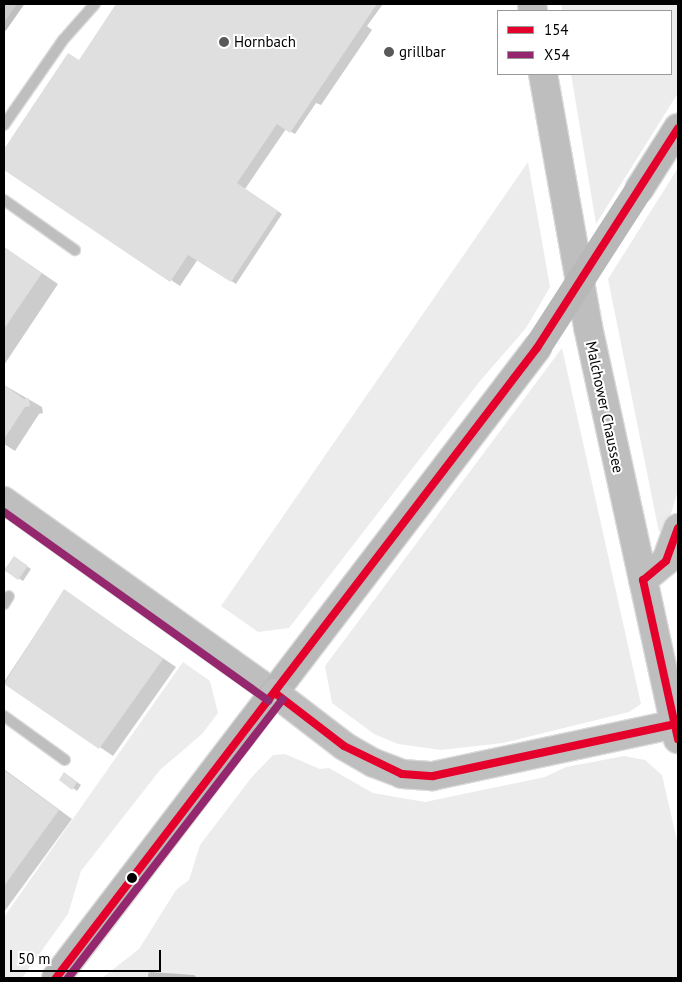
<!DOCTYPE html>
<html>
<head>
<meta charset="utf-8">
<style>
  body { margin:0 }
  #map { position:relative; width:682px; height:982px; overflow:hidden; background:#fff; font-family:"PT Sans",sans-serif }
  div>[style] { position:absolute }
  .green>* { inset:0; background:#ececec }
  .shadow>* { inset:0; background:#0003 }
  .stream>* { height:6px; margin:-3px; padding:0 3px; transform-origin:3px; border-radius:3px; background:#bfbfbf }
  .building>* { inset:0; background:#dfdfdf }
  .roads { filter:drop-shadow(1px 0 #dbdbdb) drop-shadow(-1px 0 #dbdbdb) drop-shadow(0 1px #dbdbdb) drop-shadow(0 -1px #dbdbdb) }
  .service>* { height:10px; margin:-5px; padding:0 5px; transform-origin:5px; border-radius:5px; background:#bebebe }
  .tertiary>* { height:26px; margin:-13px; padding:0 13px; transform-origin:13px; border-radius:13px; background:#bebebe }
  .secondary>* { height:28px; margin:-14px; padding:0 14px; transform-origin:14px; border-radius:14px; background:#b8b8b8 }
  .primary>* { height:28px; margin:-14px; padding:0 14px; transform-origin:14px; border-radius:14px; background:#bebebe }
  .secondary-bridge>* { height:28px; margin:-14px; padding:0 14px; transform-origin:14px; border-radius:14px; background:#b8b8b8 }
  .bus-1>* { height:8px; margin:-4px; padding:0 4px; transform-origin:4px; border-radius:4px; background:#e4002b }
  .bus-2>* { height:8px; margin:-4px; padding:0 4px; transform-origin:4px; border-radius:4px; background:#95276e }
  .dots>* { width:14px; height:14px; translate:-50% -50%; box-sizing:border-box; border:2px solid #fff; border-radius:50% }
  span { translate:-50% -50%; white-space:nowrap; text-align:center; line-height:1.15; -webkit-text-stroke:4px #fff; paint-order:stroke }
  .poi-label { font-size:15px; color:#000 }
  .left { translate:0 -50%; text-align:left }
  .street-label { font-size:15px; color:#000 }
  .frame { position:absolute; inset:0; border:5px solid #000; pointer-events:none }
  .legend { position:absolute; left:497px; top:10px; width:175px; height:65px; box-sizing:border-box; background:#fff; border:1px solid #999; margin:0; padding:6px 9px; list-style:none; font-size:15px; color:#000 }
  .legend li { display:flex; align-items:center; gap:10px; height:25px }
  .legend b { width:25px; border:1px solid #999 }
  .scale { position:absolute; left:10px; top:950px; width:151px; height:22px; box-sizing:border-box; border:2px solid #000; border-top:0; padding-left:6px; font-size:15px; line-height:18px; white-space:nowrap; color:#000; -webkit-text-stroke:4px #fff; paint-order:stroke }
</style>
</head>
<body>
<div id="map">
  <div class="green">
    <div style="clip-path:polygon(561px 4px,678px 4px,678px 93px,596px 224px,571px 74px,671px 74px,671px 11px,562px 11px)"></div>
    <div style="clip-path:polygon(528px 162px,550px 287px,526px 328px,480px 381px,289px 628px,258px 632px,221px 606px)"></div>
    <div style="clip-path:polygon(678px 168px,678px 490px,667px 527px,659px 532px,608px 279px)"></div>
    <div style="clip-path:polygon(562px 348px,641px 704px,629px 712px,503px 743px,441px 750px,398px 744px,374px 734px,332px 703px,325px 666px)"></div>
    <div style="clip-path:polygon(183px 662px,210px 681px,218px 713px,202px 734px,160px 770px,81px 871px,68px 914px,22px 978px,4px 978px,4px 917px)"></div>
    <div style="clip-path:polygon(285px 754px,320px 769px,329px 768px,373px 793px,425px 802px,545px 777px,566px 767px,624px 756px,645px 760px,662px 775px,678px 845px,678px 978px,102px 978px,139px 949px,176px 890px,189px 880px,200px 845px,251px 778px,273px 755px)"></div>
  </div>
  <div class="shadow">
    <div style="clip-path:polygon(4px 4px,21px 4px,4px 28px)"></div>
    <div style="clip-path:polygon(118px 4px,383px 4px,367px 26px,372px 30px,321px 105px,316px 103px,295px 134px,286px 129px,245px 189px,282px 214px,236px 284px,198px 259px,180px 286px,4px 168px,4px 152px,69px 54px,79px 61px)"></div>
    <div style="clip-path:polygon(4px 247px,58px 284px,4px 365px)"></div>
    <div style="clip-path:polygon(4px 385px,42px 407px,43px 413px,39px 414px,15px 451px,4px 444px)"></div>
    <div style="clip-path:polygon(18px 560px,31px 569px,23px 581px,6px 570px)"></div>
    <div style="clip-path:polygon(64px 591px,176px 667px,113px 756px,4px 682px)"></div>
    <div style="clip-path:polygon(4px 769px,72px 819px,4px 912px)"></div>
    <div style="clip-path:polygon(69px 776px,81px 785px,77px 791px,73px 788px)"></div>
  </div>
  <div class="stream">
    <div style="left:4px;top:28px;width:29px;rotate:-55deg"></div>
    <div style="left:151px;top:975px;width:42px;rotate:4.1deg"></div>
  </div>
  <div class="building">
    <div style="clip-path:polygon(116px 4px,377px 4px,290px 133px,277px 124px,237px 183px,278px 211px,231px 282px,188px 255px,170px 282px,4px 170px,4px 149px,68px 53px,79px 60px)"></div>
    <div style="clip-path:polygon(4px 247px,42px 273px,4px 329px)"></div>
    <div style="clip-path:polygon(4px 385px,24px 399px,29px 398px,30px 406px,25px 407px,4px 439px)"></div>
    <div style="clip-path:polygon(14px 556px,28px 566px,18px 580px,4px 570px)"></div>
    <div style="clip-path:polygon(64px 589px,163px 659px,99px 749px,4px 684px)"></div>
    <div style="clip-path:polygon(4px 770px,59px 810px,4px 886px)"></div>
    <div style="clip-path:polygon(64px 772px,77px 782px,72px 790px,59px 780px)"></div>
  </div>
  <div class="roads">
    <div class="service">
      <div style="left:4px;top:125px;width:103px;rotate:-55.2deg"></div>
      <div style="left:63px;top:40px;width:48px;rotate:-48.4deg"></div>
      <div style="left:4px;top:200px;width:87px;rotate:35.2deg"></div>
      <div style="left:4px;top:604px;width:9px;rotate:-58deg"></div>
      <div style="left:4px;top:716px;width:75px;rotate:35.8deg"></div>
    </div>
    <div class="tertiary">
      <div style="left:4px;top:500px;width:333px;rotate:35.5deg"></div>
    </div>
    <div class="secondary">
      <div style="left:640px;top:188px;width:71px;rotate:-57.7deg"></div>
      <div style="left:56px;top:978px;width:793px;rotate:-52.64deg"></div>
    </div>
    <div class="primary">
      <div style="left:532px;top:4px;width:7px;rotate:82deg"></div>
      <div style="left:543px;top:74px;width:257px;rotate:79.9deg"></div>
      <div style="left:588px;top:327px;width:422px;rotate:77.7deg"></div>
      <div style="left:643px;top:580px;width:30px;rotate:-40deg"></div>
      <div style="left:666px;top:561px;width:35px;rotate:-70deg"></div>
      <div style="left:275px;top:693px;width:87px;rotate:37.5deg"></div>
      <div style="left:344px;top:746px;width:34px;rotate:30deg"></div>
      <div style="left:374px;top:763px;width:30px;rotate:21deg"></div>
      <div style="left:402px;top:774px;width:31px;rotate:4deg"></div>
      <div style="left:433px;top:776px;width:248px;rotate:-12.1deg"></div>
    </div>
  </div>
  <div class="secondary-bridge">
    <div style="left:537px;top:348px;width:190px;rotate:-57.2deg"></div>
  </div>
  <div class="bus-1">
    <div style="left:678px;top:528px;width:35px;rotate:110deg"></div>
    <div style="left:666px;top:561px;width:30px;rotate:140deg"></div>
    <div style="left:643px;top:580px;width:163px;rotate:77.6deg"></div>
    <div style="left:275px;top:693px;width:87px;rotate:37.5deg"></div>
    <div style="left:344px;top:746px;width:64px;rotate:25.8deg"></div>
    <div style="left:402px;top:774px;width:31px;rotate:4deg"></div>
    <div style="left:433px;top:776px;width:248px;rotate:-12.1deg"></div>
    <div style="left:56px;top:978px;width:793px;rotate:-52.64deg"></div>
    <div style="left:537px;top:348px;width:261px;rotate:-57.3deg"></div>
  </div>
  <div class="bus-2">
    <div style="left:4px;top:512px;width:325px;rotate:35.5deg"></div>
    <div style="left:68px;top:978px;width:352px;rotate:-52.4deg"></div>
  </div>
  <div class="dots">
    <div style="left:224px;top:42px;background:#595959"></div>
    <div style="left:389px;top:52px;background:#595959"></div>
    <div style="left:132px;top:878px;background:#000"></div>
  </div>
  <div class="poi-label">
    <span class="left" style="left:234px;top:42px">Hornbach</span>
    <span class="left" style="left:399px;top:52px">grillbar</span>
  </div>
  <div class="street-label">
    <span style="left:605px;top:407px;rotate:78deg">Malchower Chaussee</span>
  </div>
  <div class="frame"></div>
  <ul class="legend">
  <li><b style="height:6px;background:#e4002b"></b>154</li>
  <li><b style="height:6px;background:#95276e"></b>X54</li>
  </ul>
  <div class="scale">50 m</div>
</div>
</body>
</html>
